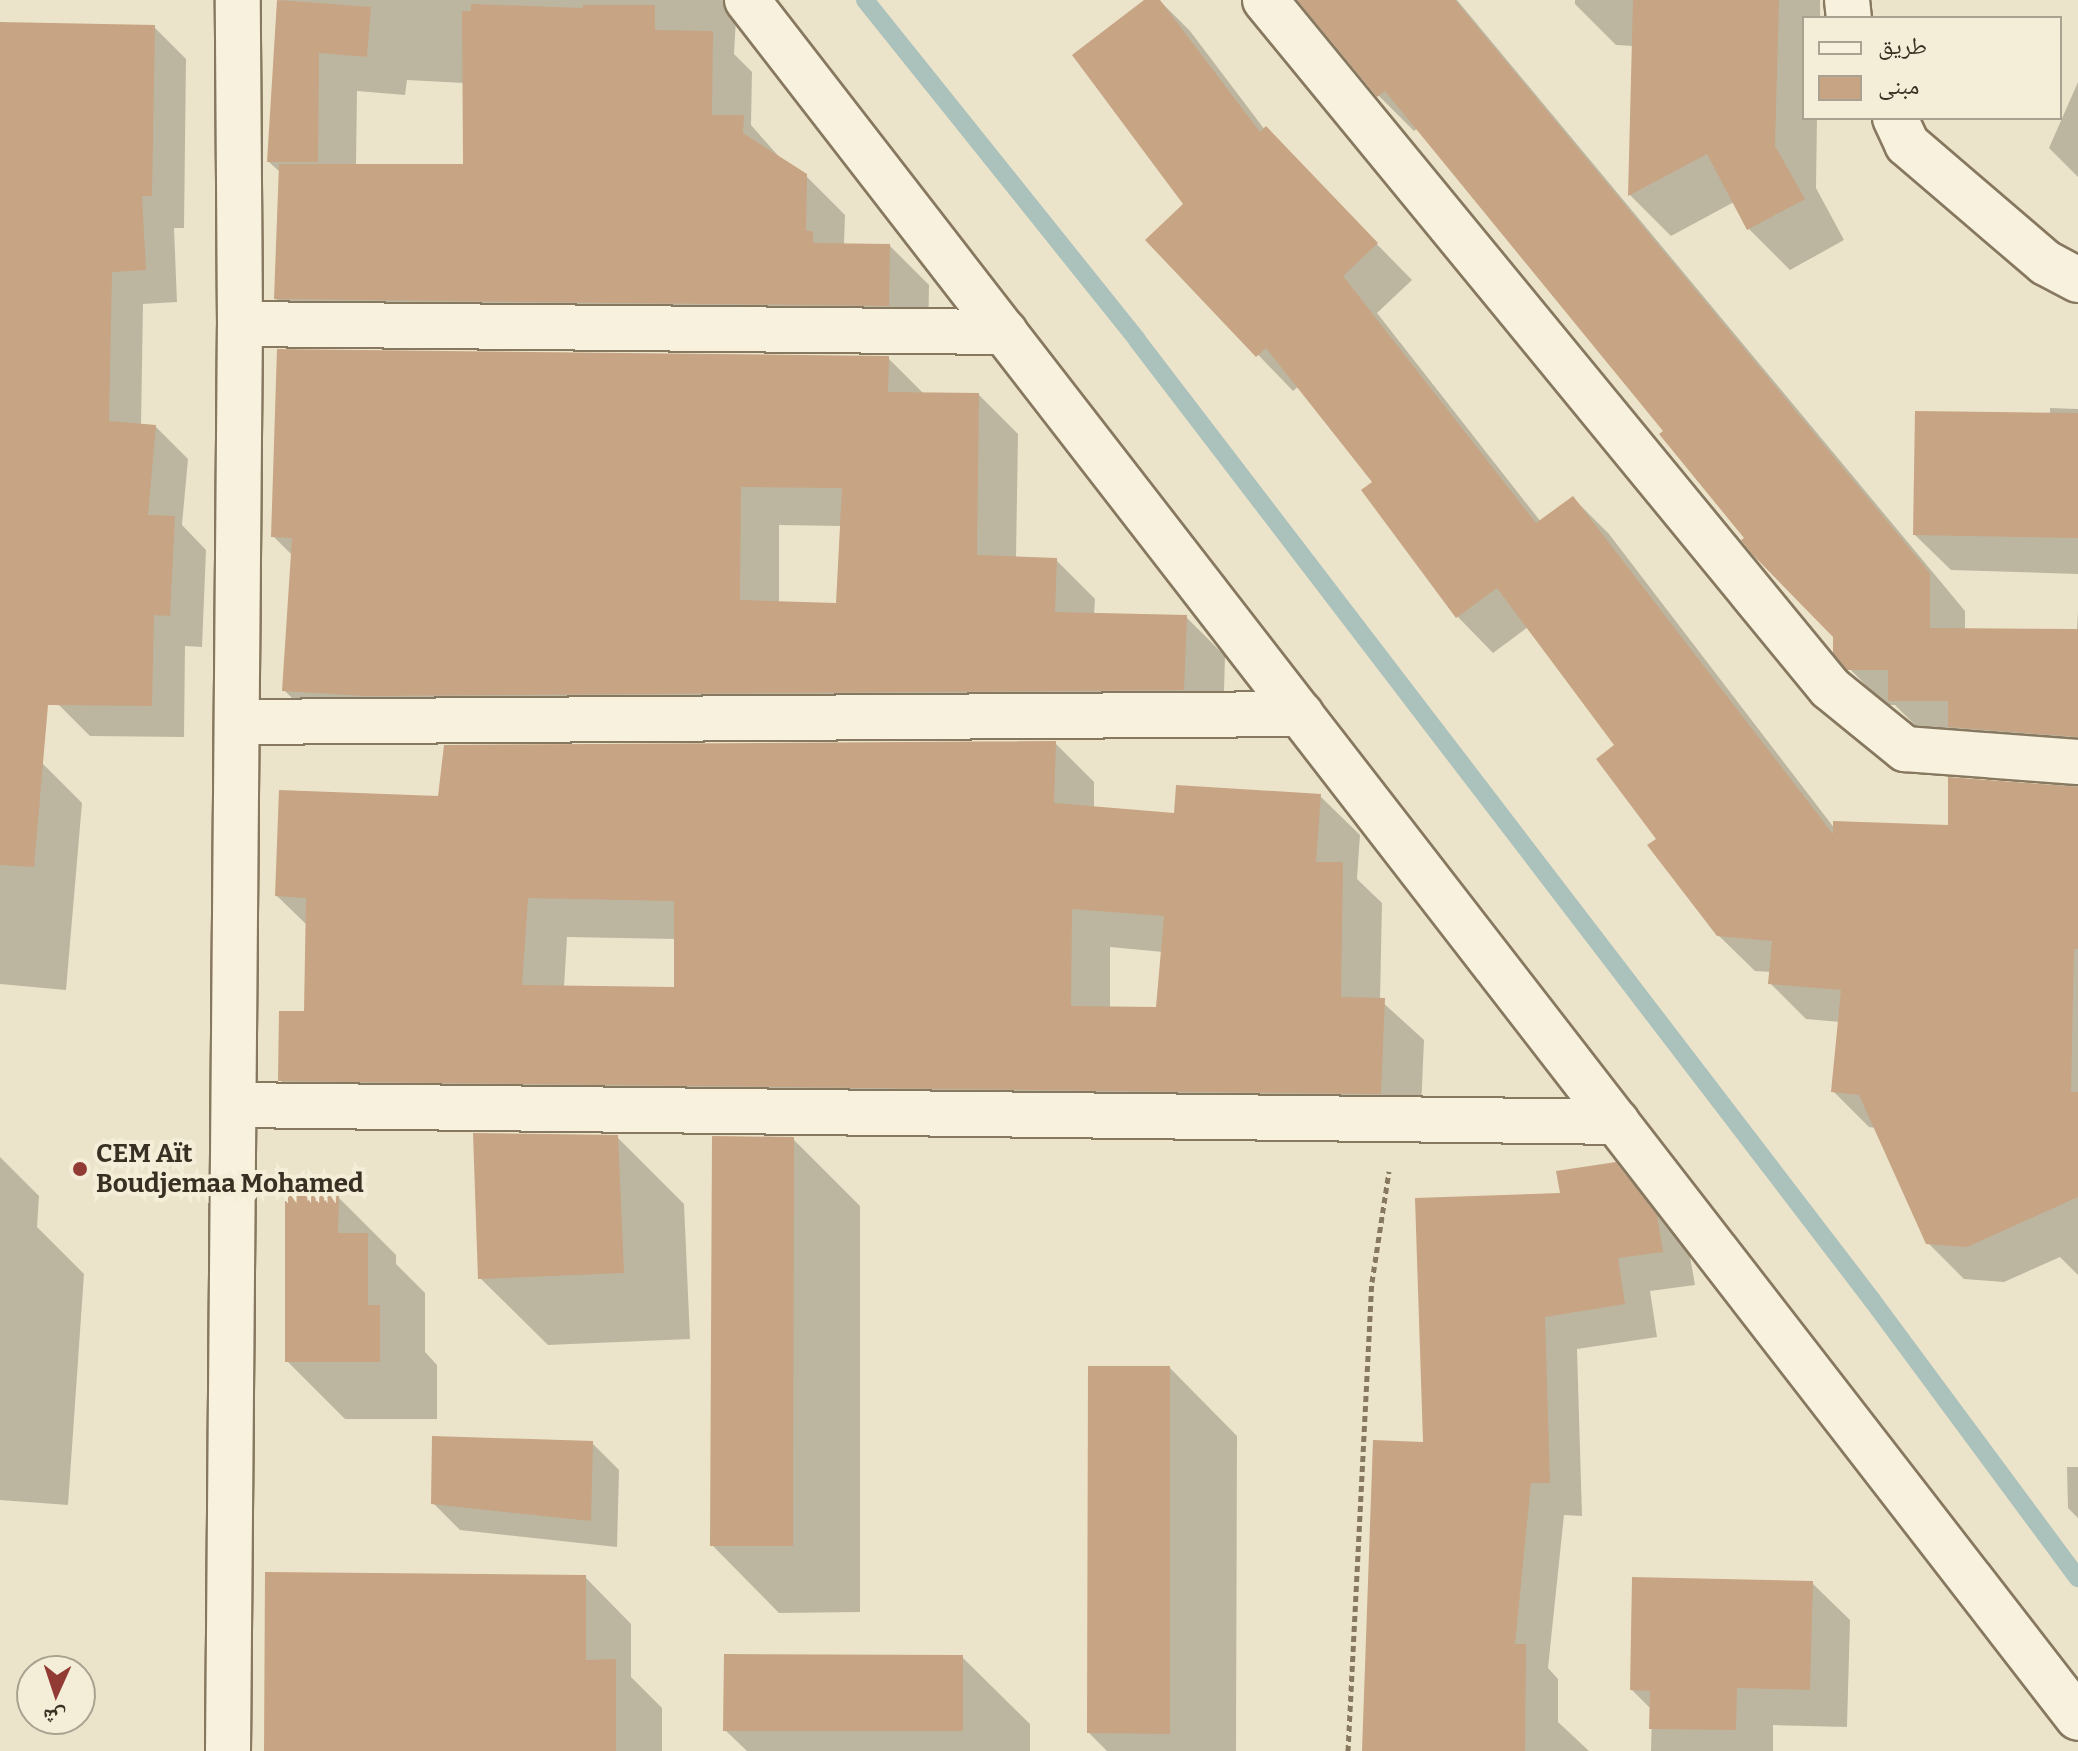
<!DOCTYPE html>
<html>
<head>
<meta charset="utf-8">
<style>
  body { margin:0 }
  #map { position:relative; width:2078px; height:1751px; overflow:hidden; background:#ece4ca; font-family:Bitter,"Noto Naskh Arabic",serif }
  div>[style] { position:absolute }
  .shadow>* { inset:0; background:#0003 }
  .stream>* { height:18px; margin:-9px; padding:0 9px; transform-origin:9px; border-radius:9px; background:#aac1bc }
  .building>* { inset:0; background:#c7a483 }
  .path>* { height:5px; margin-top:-2.5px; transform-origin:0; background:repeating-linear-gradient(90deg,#877860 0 6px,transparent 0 10px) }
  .roads { filter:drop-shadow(2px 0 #877860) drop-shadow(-2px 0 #877860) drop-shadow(0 2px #877860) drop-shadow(0 -2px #877860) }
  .minor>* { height:44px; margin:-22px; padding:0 22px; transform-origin:22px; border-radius:22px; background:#f7f1dd }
  .dots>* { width:22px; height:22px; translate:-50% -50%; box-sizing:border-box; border:4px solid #f4eed9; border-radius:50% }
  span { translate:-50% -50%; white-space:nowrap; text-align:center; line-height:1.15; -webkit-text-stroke:8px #f4eed9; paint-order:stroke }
  .poi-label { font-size:26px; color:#392f22; font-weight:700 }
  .left { translate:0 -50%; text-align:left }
  .legend { position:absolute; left:1802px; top:16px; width:260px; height:104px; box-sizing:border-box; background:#f4eed9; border:2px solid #a9a290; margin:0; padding:10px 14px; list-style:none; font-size:24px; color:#392f22 }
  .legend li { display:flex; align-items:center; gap:16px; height:40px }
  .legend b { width:40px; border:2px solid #a9a290 }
  .north { position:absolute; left:16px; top:1655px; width:80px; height:80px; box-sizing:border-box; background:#f4eed9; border:2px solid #a9a290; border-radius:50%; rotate:183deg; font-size:22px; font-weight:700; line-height:32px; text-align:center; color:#392f22 }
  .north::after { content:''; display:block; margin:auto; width:28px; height:36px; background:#923a34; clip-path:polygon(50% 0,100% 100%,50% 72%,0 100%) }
</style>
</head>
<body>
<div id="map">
  <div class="shadow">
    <div style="clip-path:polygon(evenodd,280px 0,737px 0,734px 54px,752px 72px,751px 125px,782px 160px,805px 175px,845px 215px,844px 245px,890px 246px,929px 285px,928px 344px,315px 338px,276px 299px,281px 173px,269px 162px,280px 0,407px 80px,464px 83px,465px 166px,356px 166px,357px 91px,405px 95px,407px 80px)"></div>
    <div style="clip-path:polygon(1148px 0,1159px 0,1190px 31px,1265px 130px,1412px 280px,1377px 313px,1541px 522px,1573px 498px,1609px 534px,1835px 829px,1950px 827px,1950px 779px,2078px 786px,2078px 1275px,2060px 1257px,2004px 1282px,1964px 1279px,1928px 1243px,1876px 1128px,1869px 1127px,1833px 1091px,1840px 1022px,1806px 1019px,1770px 983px,1771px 972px,1755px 971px,1718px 935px,1658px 839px,1617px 745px,1528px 627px,1493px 653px,1458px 617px,1364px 491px,1374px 483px,1299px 386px,1293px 391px,1148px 240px,1186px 204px)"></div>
    <div style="clip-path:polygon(1298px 0,1457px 0,1965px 611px,1965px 630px,2077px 631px,2078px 610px,2078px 769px,1926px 736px,1895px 705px,1885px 705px,1849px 668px,1835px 636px,1747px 538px,1665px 432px,1418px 128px,1414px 131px,1379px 96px)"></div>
    <div style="clip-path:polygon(1575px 0,1820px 0,1820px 18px,1804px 18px,1804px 118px,1817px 118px,1816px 188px,1844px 240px,1790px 270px,1749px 229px,1734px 202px,1671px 236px,1630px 195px,1634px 46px,1616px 45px,1575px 4px)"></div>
    <div style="clip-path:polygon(0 24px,154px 27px,186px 59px,184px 228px,174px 228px,177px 302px,143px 304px,141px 426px,156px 427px,188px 459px,182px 525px,206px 550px,202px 647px,185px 646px,184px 737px,90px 736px,58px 704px,0 699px)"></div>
    <div style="clip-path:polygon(2078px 82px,2078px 177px,2049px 148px)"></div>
    <div style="clip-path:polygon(evenodd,888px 358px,925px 395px,979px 395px,1018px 434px,1016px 558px,1056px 560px,1095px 599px,1094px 615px,1186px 617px,1225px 656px,1223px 728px,323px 729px,284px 690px,293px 556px,273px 536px,888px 358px,779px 525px,842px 526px,838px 605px,779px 603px,779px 525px)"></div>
    <div style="clip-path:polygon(2050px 408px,2078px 409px,2078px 574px,1951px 570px,1915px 535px,2050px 415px)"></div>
    <div style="clip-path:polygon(evenodd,1055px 743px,1094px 782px,1094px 808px,1176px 815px,1320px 796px,1360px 835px,1357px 879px,1382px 903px,1380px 1000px,1424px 1040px,1420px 1133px,319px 1119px,280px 1080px,306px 1013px,308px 926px,277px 896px,440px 798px,1055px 743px,567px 937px,676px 939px,676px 989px,564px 987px,567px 937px,1055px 743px,1110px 947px,1163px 952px,1158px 1010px,1110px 1009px,1110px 947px)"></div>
    <div style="clip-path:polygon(0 760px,42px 763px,82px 803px,66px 990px,0 984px)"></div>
    <div style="clip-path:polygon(617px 1137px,684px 1204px,690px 1339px,548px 1345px,480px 1278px)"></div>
    <div style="clip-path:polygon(793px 1139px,860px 1206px,860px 1612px,779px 1613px,712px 1545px)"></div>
    <div style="clip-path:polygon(0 1157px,39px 1196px,37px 1227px,84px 1274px,68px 1505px,0 1500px)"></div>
    <div style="clip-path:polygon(1615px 1164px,1648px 1198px,1689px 1251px,1695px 1285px,1650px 1291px,1657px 1337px,1577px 1349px,1582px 1516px,1564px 1515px,1548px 1668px,1558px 1679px,1558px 1722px,1589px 1751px,1364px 1751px,1425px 1444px,1562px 1195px)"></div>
    <div style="clip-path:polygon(338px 1197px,396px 1255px,396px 1264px,425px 1293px,425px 1352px,437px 1365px,437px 1419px,345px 1419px,287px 1361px)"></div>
    <div style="clip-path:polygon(1170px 1368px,1237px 1436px,1236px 1751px,1107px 1751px,1089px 1733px)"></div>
    <div style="clip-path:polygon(592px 1443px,619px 1470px,617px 1547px,460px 1530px,433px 1503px)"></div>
    <div style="clip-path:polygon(2067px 1467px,2078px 1467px,2078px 1518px,2068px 1508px)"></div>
    <div style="clip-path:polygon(585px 1577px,631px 1624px,631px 1677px,662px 1708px,662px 1751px,266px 1751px)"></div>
    <div style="clip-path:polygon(1812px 1583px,1850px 1620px,1847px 1727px,1773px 1725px,1773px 1751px,1651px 1751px,1652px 1710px,1632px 1690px)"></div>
    <div style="clip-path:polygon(962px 1657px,1030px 1724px,1030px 1751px,747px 1751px,725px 1730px)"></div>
  </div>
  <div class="stream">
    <div style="left:865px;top:0;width:435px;rotate:51.3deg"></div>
    <div style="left:1137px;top:340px;width:1209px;rotate:52.56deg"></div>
    <div style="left:1872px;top:1300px;width:346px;rotate:53.5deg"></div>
  </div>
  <div class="building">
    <div style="clip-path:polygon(277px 0,371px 7px,367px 57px,319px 53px,318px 162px,267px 162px)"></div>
    <div style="clip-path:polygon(1144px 0,1160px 0,1260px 132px,1266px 126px,1378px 243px,1343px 276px,1536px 523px,1573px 496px,1833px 834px,1833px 821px,1948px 825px,1948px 777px,2078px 787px,2078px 949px,2074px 949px,2071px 1092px,2078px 1092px,2078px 1197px,1967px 1247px,1926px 1244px,1859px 1095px,1831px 1092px,1841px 990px,1768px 984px,1772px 941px,1717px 936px,1647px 845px,1656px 839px,1596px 759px,1614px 745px,1497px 588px,1456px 618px,1361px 490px,1372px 482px,1266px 348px,1256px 357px,1145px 240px,1183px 204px,1072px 55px)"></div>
    <div style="clip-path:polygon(1297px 0,1455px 0,1930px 573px,1930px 628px,2078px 629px,2078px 737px,1948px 727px,1948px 701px,1888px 701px,1888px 670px,1847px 670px,1833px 653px,1833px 637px,1753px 555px,1741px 540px,1744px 538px,1659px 434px,1663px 431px,1385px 91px,1377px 97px)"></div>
    <div style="clip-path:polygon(1633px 0,1779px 0,1775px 146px,1805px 199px,1747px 230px,1707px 154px,1628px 196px)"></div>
    <div style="clip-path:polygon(471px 4px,583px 8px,583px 5px,655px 5px,655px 30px,713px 31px,712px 115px,744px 115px,743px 133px,807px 174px,806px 231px,813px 231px,813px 243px,890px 244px,889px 306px,274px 299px,279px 164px,463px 164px,462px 11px,471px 11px)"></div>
    <div style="clip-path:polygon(0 22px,155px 25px,152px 196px,142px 196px,146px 270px,112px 272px,109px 421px,156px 425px,148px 515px,175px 516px,170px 616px,154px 615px,152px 706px,48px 705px,34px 867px,0 865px)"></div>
    <div style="clip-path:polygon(evenodd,277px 349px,889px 356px,888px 392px,979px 393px,977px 555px,1057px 558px,1055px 612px,1187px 615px,1184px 690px,365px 696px,282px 691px,292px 538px,271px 537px,277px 349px,741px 487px,842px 488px,836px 603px,740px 600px,741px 487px)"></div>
    <div style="clip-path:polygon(1915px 411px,2078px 413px,2078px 538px,1913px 535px)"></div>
    <div style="clip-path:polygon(evenodd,1056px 741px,1054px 803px,1174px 813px,1176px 785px,1321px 794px,1316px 862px,1343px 862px,1341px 997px,1385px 998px,1381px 1094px,278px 1081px,279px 1011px,304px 1011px,306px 898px,275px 896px,279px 790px,438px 796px,444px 745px,1056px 741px,528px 898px,674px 901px,674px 987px,522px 985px,528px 898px,1056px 741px,1072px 909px,1164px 916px,1156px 1007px,1071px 1006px,1072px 909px)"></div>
    <div style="clip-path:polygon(473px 1133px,618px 1135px,624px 1273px,478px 1279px)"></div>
    <div style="clip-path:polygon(712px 1136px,794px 1137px,793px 1546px,710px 1546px)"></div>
    <div style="clip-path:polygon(1616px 1162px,1657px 1215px,1663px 1252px,1618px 1258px,1625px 1304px,1545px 1317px,1550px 1483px,1531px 1483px,1515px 1644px,1526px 1644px,1525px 1751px,1362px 1751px,1373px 1440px,1423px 1442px,1415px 1198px,1560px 1193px,1556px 1171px)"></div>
    <div style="clip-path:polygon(285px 1193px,339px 1195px,338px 1233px,368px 1233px,368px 1305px,380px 1305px,380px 1362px,285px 1362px)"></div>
    <div style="clip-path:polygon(1088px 1366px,1170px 1366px,1170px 1734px,1087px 1733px)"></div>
    <div style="clip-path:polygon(432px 1436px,593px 1441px,591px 1521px,431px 1504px)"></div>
    <div style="clip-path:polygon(265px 1572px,586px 1575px,586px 1660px,616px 1659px,616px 1751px,264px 1751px)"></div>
    <div style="clip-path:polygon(1632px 1577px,1813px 1581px,1810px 1690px,1737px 1688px,1736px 1730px,1649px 1729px,1650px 1691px,1630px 1690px)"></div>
    <div style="clip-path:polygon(724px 1654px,963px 1655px,963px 1731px,723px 1731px)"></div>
  </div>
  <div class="path">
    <div style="left:1348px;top:1751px;width:470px;rotate:-87.1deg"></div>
    <div style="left:1372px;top:1282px;width:112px;rotate:-81.3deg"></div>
  </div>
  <div class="roads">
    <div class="minor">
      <div style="left:747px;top:0;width:2173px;rotate:52.23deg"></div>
      <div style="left:1265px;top:0;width:890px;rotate:50.61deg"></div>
      <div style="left:1830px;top:688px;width:97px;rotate:39.1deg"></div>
      <div style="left:1905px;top:749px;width:173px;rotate:4.3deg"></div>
      <div style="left:1847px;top:0;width:18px;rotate:84deg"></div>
      <div style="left:1895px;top:118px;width:29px;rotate:65deg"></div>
      <div style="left:1907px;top:144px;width:183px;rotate:40.6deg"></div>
      <div style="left:2046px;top:263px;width:36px;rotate:28deg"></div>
      <div style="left:240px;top:324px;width:765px;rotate:0.6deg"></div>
      <div style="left:237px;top:722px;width:1064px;rotate:-0.43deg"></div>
      <div style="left:234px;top:1105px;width:1383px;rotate:0.7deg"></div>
      <div style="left:228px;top:1751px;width:1427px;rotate:-89.52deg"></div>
      <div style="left:240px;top:324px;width:324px;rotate:-90.4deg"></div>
    </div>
  </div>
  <div class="dots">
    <div style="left:80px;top:1169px;background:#923a34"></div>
  </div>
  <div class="poi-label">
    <span class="left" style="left:96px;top:1169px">CEM Aït<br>Boudjemaa Mohamed</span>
  </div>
  <ul class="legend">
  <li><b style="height:10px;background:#f7f1dd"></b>طريق</li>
  <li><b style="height:22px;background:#c7a483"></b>مبنى</li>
  </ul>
  <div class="north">ش</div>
</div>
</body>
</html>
